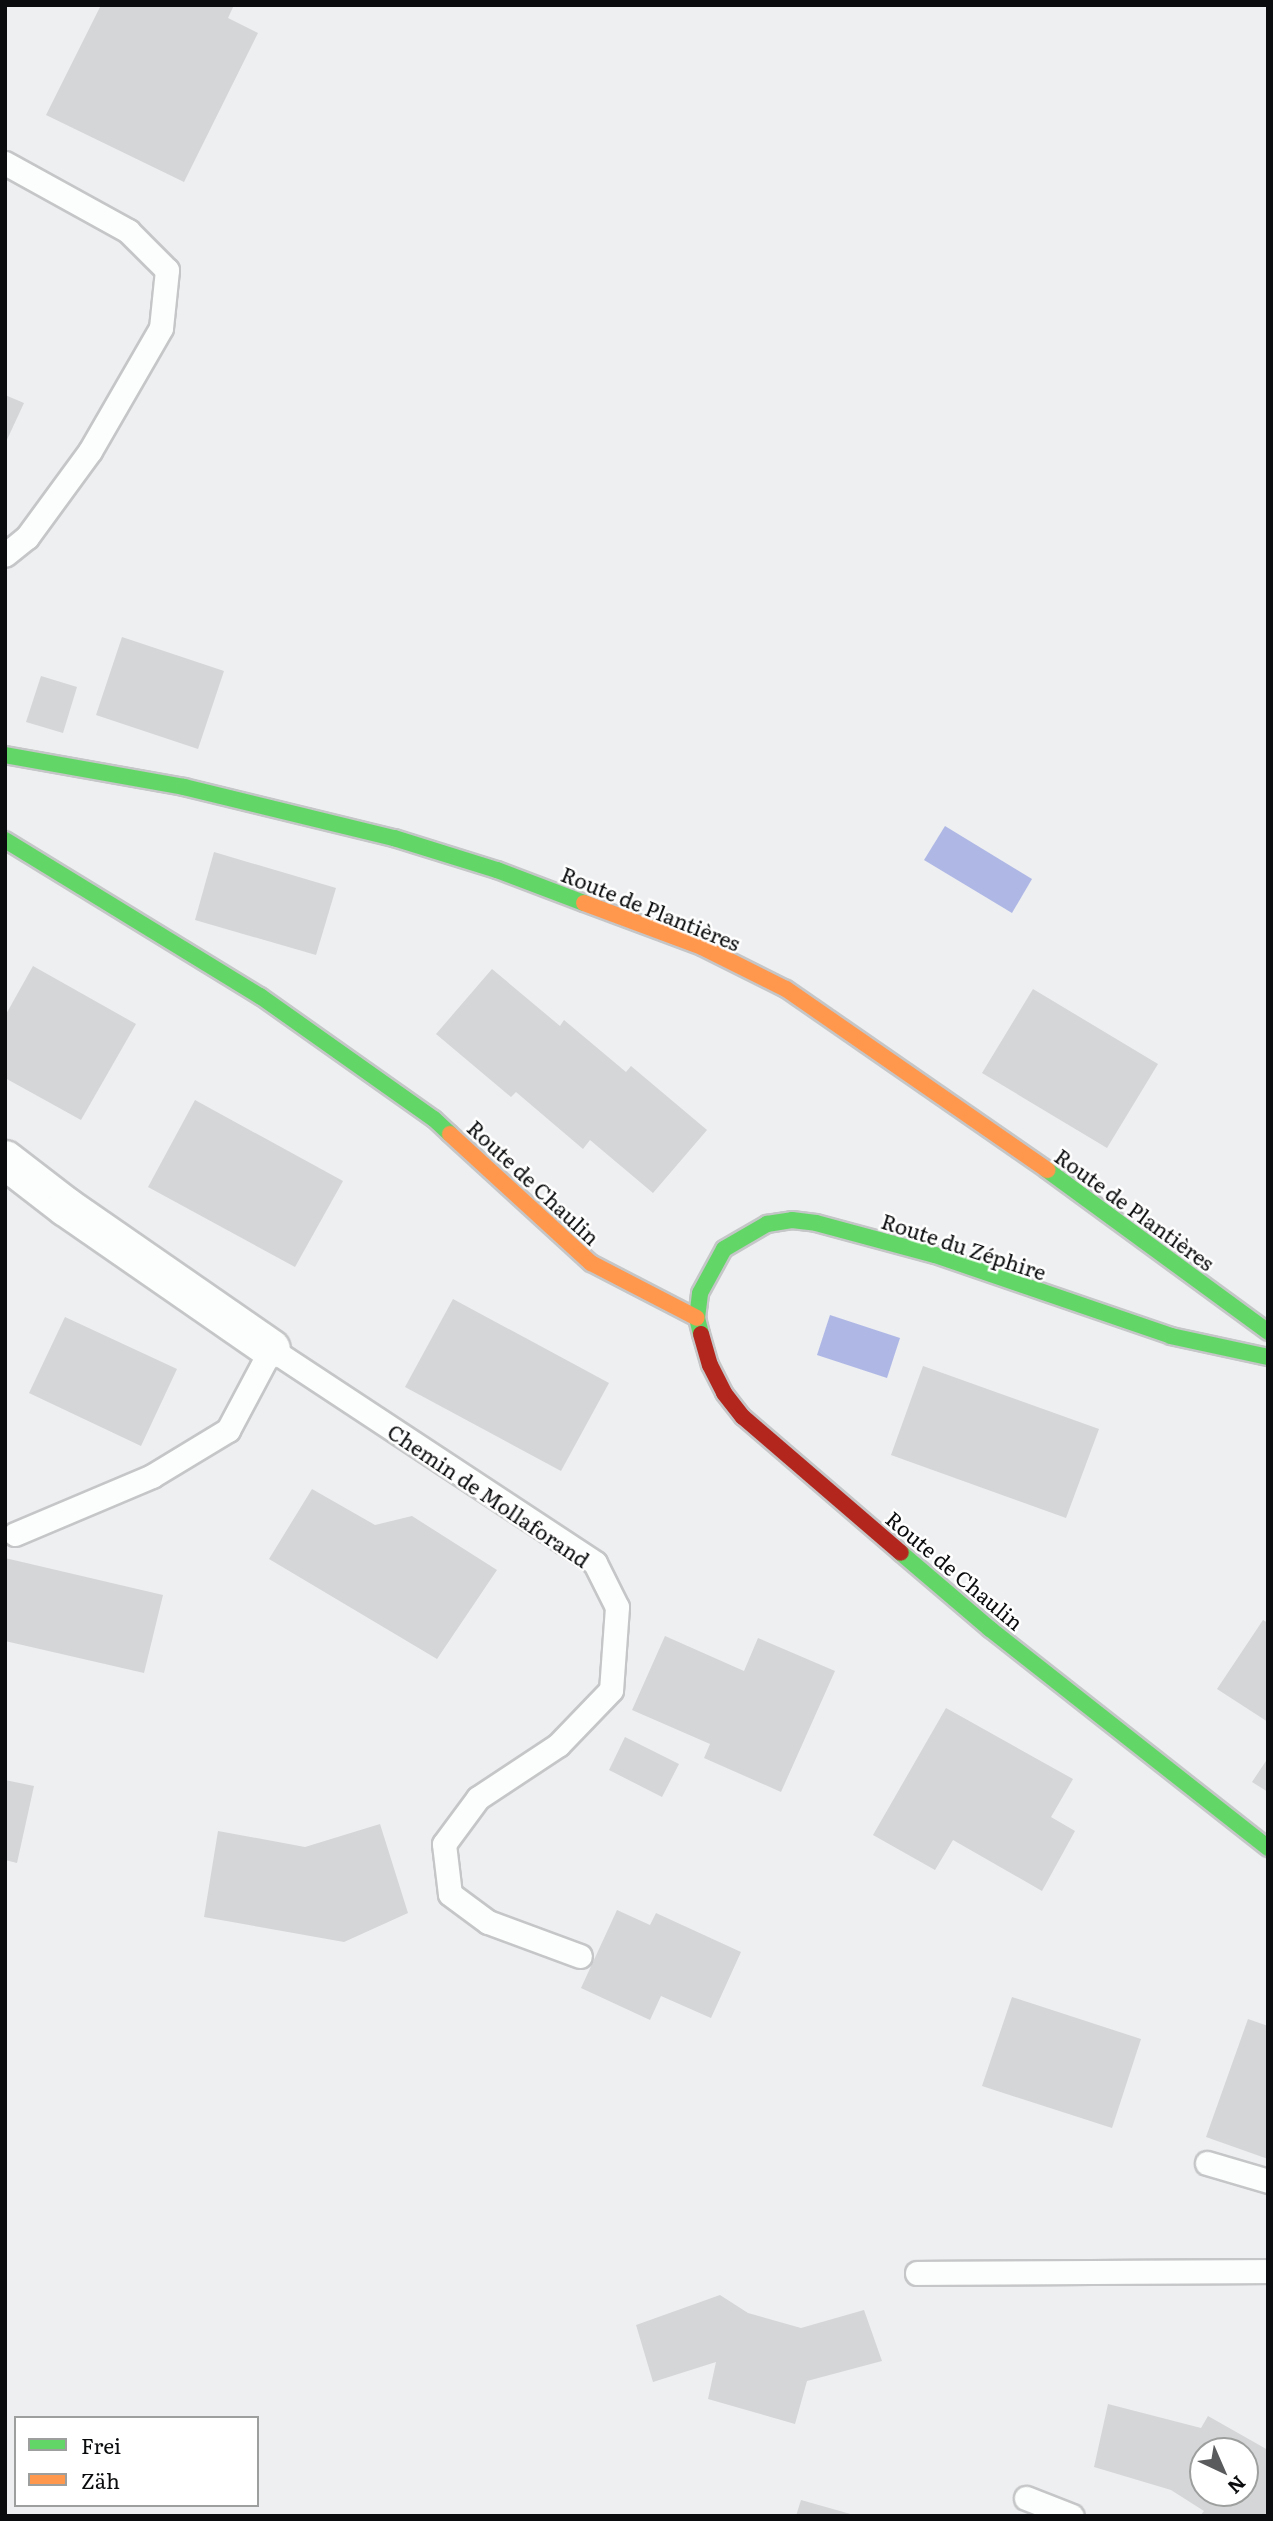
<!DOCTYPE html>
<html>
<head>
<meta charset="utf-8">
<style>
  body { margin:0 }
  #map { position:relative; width:1273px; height:2521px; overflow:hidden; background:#eeeff1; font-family:Literata,serif }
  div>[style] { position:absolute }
  .water>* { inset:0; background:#afb8e5 }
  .building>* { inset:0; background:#d5d6d7 }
  .roads { filter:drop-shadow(2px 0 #c5c6c7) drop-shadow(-2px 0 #c5c6c7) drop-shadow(0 2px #c5c6c7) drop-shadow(0 -2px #c5c6c7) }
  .lane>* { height:23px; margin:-11.5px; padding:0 11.5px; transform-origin:11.5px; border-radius:11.5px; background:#fcfdfd }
  .street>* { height:38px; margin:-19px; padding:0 19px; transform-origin:19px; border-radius:19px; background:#fcfdfd }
  .fast>* { height:16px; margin:-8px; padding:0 8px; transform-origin:8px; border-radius:8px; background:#63d668 }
  .slow>* { height:16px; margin:-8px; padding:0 8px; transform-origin:8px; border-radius:8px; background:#ff974d }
  .jam>* { height:16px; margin:-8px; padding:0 8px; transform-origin:8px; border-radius:8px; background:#b3261e }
  span { translate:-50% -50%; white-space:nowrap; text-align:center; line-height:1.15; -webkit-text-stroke:5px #fff; paint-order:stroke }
  .street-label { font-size:21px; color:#0b0c0d }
  .frame { position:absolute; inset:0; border:7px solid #0b0c0d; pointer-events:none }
  .legend { position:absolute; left:14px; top:2416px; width:245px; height:91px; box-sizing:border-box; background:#fff; border:2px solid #9d9e9e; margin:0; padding:9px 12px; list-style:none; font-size:21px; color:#0b0c0d }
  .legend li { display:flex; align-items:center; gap:14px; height:35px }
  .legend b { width:35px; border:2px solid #9d9e9e }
  .north { position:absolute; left:1189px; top:2437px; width:70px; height:70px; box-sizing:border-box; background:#fff; border:2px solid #9d9e9e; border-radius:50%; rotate:136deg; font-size:19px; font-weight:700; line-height:28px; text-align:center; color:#0b0c0d }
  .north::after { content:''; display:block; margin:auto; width:24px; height:32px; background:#5a5b5d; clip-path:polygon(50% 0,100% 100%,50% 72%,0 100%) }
</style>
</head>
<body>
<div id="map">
  <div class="water">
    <div style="clip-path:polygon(945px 826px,1032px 879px,1012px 913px,924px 860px)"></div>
    <div style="clip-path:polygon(830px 1315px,900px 1338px,887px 1378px,817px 1355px)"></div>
  </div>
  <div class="building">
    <div style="clip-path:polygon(101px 5px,234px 5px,228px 18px,258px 33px,184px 182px,46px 115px)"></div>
    <div style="clip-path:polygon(5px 395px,24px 403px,5px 444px)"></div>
    <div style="clip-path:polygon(122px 637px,224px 671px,198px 749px,96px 715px)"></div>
    <div style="clip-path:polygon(41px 676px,77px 687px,63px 733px,26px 722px)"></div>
    <div style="clip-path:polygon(214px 852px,336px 888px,316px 955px,195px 920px)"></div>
    <div style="clip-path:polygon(33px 966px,136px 1024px,81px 1120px,5px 1078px,5px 1016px)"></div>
    <div style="clip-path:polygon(492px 969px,560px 1026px,564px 1020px,626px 1072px,631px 1066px,707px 1130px,653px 1193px,590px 1140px,583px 1149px,516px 1092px,511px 1097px,436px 1034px)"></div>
    <div style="clip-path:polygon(1033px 989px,1158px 1064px,1107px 1148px,982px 1073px)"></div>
    <div style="clip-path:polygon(195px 1100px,343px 1181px,295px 1267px,148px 1187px)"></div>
    <div style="clip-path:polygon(453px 1299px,609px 1383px,561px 1471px,405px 1387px)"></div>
    <div style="clip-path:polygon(65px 1317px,177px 1369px,141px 1446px,29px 1393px)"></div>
    <div style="clip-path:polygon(923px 1366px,1099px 1429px,1066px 1518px,891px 1455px)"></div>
    <div style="clip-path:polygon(312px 1489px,375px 1525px,412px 1516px,497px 1570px,437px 1659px,269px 1559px)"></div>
    <div style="clip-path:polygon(5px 1558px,163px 1595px,144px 1673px,5px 1641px)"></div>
    <div style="clip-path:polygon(1263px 1620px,1268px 1623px,1268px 1722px,1217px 1689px)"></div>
    <div style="clip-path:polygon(665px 1636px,744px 1671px,758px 1638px,835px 1671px,781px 1792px,704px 1758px,710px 1744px,632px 1710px)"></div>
    <div style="clip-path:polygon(946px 1708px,1073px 1779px,1051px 1817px,1075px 1831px,1042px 1891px,953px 1840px,935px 1870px,873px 1835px)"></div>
    <div style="clip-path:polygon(625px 1737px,679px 1764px,662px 1797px,609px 1770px)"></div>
    <div style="clip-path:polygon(1268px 1758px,1268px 1792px,1252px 1782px)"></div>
    <div style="clip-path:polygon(5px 1780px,34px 1786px,17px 1863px,5px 1860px)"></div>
    <div style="clip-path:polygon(380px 1824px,408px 1913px,344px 1942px,204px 1917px,218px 1831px,305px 1847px)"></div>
    <div style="clip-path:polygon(617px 1910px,650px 1925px,656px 1913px,741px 1952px,711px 2018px,661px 1996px,650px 2020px,581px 1988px)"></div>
    <div style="clip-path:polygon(1012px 1997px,1141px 2039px,1112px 2128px,982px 2086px)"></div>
    <div style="clip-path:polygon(1248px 2019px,1268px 2026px,1268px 2159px,1206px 2137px)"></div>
    <div style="clip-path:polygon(720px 2295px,748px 2313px,801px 2328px,864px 2310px,882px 2361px,807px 2381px,795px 2424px,708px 2399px,716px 2362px,653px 2382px,636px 2325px)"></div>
    <div style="clip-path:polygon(evenodd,1108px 2404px,1201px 2428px,1208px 2416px,1268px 2450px,1268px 2516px,1200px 2516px,1204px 2511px,1171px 2490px,1094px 2467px,1108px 2404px,1203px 2451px,1245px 2451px,1245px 2493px,1203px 2493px,1203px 2451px)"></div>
    <div style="clip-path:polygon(801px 2500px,854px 2515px,854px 2516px,796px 2516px)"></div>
  </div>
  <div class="roads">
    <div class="lane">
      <div style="left:5px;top:163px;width:141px;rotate:28.9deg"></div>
      <div style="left:128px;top:231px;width:55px;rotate:45deg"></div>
      <div style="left:167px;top:270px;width:58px;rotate:95.9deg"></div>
      <div style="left:161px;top:328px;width:142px;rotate:120deg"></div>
      <div style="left:90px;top:451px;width:107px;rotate:126.2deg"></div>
      <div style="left:27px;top:537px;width:28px;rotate:141deg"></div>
      <div style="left:15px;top:1534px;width:149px;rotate:-22.9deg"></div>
      <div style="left:152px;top:1476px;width:89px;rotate:-31.2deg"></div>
      <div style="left:228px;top:1430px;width:92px;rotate:-62deg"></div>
      <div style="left:271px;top:1349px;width:388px;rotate:33.4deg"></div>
      <div style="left:595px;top:1563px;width:49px;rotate:63.4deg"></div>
      <div style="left:617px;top:1607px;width:83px;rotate:94.1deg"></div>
      <div style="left:611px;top:1690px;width:76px;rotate:133.9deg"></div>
      <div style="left:558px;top:1745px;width:96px;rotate:146.5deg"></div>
      <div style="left:478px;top:1798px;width:57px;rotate:126.5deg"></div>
      <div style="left:444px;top:1844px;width:50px;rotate:83.2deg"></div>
      <div style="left:450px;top:1894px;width:47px;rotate:36.4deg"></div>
      <div style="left:488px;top:1922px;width:98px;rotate:20.3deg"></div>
      <div style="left:1207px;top:2163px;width:64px;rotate:16.4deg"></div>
      <div style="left:917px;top:2273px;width:351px;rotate:-0.3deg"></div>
      <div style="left:1026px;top:2498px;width:49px;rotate:21.4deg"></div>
    </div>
    <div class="street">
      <div style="left:5px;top:1160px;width:77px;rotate:37.6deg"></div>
      <div style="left:66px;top:1207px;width:249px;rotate:34.7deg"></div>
    </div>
    <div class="fast">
      <div style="left:5px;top:755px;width:182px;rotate:10.1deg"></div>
      <div style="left:184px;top:787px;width:216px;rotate:13.7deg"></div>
      <div style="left:394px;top:838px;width:108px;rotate:17.3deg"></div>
      <div style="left:497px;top:870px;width:93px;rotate:20.8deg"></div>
      <div style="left:5px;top:840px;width:299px;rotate:31.5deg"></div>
      <div style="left:260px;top:996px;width:213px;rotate:35.3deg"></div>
      <div style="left:434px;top:1119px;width:22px;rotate:43deg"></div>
      <div style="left:1047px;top:1170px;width:274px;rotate:36.2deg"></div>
      <div style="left:701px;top:1334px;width:16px;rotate:-104deg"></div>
      <div style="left:697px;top:1318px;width:25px;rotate:-83deg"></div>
      <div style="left:700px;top:1293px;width:50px;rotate:-61.4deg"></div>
      <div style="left:724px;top:1249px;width:50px;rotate:-30.2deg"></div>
      <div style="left:767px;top:1224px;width:25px;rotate:-9deg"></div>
      <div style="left:792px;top:1220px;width:24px;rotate:7deg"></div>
      <div style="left:816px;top:1223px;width:123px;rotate:15.1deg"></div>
      <div style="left:935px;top:1255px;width:250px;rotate:18.9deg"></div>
      <div style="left:1171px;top:1336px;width:99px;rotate:12.2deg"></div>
      <div style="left:901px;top:1553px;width:117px;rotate:40.5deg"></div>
      <div style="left:990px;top:1629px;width:354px;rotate:38.2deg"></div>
    </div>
    <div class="slow">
      <div style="left:584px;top:903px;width:126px;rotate:20.4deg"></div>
      <div style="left:702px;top:947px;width:94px;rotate:26.6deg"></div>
      <div style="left:786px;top:989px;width:318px;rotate:34.7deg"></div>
      <div style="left:450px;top:1134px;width:191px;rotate:42.5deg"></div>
      <div style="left:591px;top:1263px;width:119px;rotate:27.4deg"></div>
    </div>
    <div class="jam">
      <div style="left:701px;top:1334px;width:32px;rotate:74deg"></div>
      <div style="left:710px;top:1365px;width:31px;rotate:63deg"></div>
      <div style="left:724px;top:1393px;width:31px;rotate:52deg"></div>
      <div style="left:743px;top:1417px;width:208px;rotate:40.7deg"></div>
    </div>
  </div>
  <div class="street-label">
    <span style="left:651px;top:908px;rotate:22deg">Route de Plantières</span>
    <span style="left:534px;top:1182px;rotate:43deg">Route de Chaulin</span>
    <span style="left:1135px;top:1209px;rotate:36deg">Route de Plantières</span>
    <span style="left:964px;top:1246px;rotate:18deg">Route du Zéphire</span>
    <span style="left:489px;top:1495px;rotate:34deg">Chemin de Mollaforand</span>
    <span style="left:955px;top:1570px;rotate:40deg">Route de Chaulin</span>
  </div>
  <div class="frame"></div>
  <ul class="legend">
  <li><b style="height:9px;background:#63d668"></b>Frei</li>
  <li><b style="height:9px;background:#ff974d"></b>Zäh</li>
  </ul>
  <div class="north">N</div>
</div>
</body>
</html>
